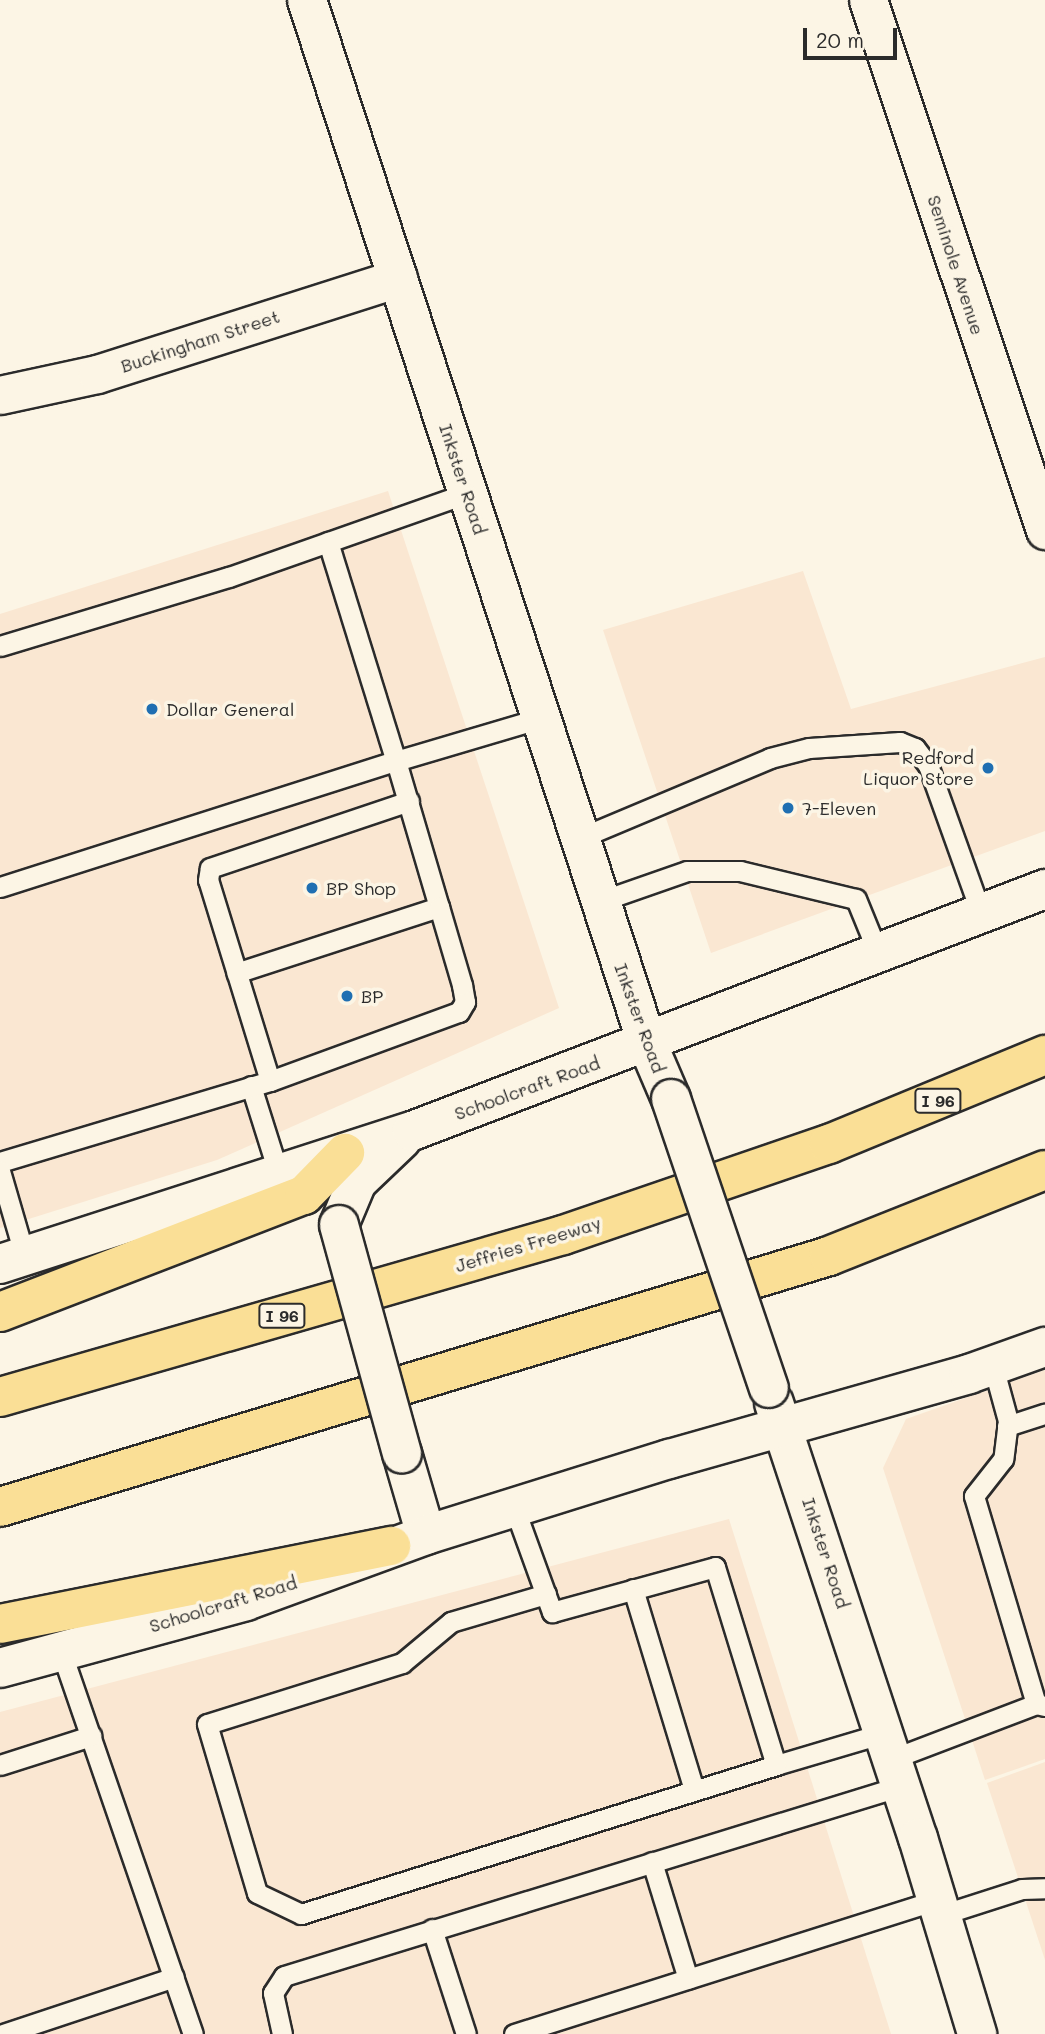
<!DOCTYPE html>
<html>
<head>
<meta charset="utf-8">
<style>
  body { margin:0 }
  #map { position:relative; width:1045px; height:2034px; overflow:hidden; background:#fcf5e5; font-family:Mali,sans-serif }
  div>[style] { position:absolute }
  .built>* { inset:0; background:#fae7d2 }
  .roads { filter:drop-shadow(2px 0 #2b2b2b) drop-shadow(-2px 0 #2b2b2b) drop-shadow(0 2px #2b2b2b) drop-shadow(0 -2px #2b2b2b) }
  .lane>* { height:19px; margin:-9.5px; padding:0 9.5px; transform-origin:9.5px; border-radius:9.5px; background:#fcf5e5 }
  .street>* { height:37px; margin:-18.5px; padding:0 18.5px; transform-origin:18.5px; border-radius:18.5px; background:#fcf5e5 }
  .secondary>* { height:38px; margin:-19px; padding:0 19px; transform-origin:19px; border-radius:19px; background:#fcf5e5 }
  .highway>* { height:38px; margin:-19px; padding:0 19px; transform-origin:19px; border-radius:19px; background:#fadf96 }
  .bridges { filter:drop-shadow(2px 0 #2b2b2b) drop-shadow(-2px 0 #2b2b2b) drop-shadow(0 2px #2b2b2b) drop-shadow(0 -2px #2b2b2b) }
  .secondary-bridge>* { height:38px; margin:-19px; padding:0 19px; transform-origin:19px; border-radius:19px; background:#fcf5e5 }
  .dots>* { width:19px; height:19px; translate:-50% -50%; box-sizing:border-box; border:4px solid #fcf5e5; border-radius:50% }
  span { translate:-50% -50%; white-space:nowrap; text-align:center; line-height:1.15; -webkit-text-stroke:7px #fcf5e5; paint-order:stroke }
  .shield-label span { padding:2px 5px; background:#fcf5e5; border:2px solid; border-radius:5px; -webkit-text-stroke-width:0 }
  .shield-label { font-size:16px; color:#2b2b2b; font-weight:700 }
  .street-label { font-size:18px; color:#2b2b2b }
  .poi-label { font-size:18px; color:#2b2b2b }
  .left { translate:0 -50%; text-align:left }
  .right { translate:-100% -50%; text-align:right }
  .scale { position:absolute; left:803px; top:28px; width:94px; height:32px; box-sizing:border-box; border:4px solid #2b2b2b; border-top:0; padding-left:9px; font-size:21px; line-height:24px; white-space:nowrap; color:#2b2b2b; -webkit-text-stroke:5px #fcf5e5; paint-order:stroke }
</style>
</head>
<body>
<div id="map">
  <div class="built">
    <div style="clip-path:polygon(388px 491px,559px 1008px,217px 1160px,0 1228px,0 614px)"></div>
    <div style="clip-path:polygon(803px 571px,851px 709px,1045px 657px,1045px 831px,711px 953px,603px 630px)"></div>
    <div style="clip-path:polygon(1045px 1370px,1045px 1759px,985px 1780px,883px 1468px,906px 1419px)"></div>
    <div style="clip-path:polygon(729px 1519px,891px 2034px,0 2034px,0 1712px)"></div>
    <div style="clip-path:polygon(1045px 1762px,1045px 1960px,987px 1783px)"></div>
  </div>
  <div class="roads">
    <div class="lane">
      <div style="left:328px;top:542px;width:229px;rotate:72.8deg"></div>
      <div style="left:396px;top:761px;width:151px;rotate:-16.5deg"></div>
      <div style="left:0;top:646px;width:239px;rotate:-16.8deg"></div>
      <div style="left:229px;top:577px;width:253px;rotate:-19.4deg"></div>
      <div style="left:580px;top:838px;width:206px;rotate:-22.8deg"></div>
      <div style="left:770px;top:758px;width:40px;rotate:-14.4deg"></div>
      <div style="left:809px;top:748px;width:91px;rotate:-3.8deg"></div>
      <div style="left:900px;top:742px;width:16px;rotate:22deg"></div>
      <div style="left:915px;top:748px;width:21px;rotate:53deg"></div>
      <div style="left:928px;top:765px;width:157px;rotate:70.3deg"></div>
      <div style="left:0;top:887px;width:416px;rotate:-17.7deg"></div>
      <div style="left:396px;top:761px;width:152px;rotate:73.6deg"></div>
      <div style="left:439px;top:907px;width:213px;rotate:162deg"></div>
      <div style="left:601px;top:901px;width:91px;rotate:-19.2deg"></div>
      <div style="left:687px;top:871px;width:53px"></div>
      <div style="left:740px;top:871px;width:119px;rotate:13.6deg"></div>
      <div style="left:856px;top:899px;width:58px;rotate:67.8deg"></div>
      <div style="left:270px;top:1081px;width:210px;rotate:-107.1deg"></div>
      <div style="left:208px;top:880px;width:12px;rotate:-81deg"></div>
      <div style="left:210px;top:868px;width:210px;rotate:-18.6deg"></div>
      <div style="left:251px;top:1086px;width:93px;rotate:72.5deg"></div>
      <div style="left:0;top:1162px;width:282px;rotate:-16.7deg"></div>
      <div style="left:270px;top:1081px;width:201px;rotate:-20.1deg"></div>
      <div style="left:459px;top:1012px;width:12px;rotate:-59deg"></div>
      <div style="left:465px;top:1002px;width:17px;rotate:-100deg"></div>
      <div style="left:462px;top:985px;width:81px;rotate:-106.4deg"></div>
      <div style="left:0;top:1171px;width:90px;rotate:73.8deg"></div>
      <div style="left:993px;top:1366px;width:57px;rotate:74.7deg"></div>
      <div style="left:1008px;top:1421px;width:38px;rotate:97deg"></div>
      <div style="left:1003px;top:1459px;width:47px;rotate:128.1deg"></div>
      <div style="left:974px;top:1496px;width:217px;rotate:73.4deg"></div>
      <div style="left:1036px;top:1704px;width:9px;rotate:13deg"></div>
      <div style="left:1007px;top:1426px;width:40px;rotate:-18deg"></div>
      <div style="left:514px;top:1507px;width:112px;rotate:70.1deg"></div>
      <div style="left:552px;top:1612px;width:169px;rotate:-15.4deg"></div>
      <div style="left:715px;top:1567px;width:207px;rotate:72.9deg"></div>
      <div style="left:776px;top:1765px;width:113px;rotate:-16.5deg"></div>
      <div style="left:633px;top:1589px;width:210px;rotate:73.1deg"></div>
      <div style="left:546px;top:1594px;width:99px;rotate:163.6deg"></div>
      <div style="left:451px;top:1622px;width:64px;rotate:140.1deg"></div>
      <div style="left:402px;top:1663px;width:204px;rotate:162.6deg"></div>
      <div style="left:207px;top:1724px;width:176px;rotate:73.5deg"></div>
      <div style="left:257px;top:1893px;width:49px;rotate:25.5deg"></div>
      <div style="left:301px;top:1914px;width:498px;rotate:-17.4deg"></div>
      <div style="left:61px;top:1651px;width:405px;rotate:71deg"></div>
      <div style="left:892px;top:1759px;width:154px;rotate:-20.9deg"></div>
      <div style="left:0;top:1765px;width:96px;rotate:-17.7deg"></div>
      <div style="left:652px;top:1862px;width:122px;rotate:72.9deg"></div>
      <div style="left:941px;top:1915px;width:85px;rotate:-17.8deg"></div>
      <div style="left:1022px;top:1889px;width:23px;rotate:-2deg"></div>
      <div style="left:432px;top:1929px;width:110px;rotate:72.1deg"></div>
      <div style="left:3px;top:2034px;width:180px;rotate:-18.4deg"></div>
      <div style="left:282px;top:2034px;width:42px;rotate:-102.4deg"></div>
      <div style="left:273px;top:1993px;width:20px;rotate:-57deg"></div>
      <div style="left:284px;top:1976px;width:646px;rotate:-17.12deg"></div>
      <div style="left:514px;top:2034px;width:444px;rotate:-17.6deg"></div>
    </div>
    <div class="street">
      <div style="left:868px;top:0;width:559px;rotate:71.53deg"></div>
      <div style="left:0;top:395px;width:99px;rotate:-12.2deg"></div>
      <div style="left:97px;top:374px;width:316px;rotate:-17.7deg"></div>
    </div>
    <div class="secondary">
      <div style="left:307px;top:0;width:1097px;rotate:71.94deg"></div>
      <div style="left:647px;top:1043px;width:61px;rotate:66.8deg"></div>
      <div style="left:339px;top:1225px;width:47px;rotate:-67.3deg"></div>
      <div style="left:357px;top:1182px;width:62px;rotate:-43.7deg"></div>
      <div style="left:0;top:1264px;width:433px;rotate:-17.9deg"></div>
      <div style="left:412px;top:1131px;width:678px;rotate:-20.92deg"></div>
      <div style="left:774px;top:1403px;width:458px;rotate:71.7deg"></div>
      <div style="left:918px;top:1838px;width:205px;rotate:73.2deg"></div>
      <div style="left:402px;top:1453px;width:85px;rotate:73.7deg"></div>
      <div style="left:0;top:1668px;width:255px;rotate:-15.2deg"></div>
      <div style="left:246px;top:1601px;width:192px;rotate:-20.1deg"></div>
      <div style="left:426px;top:1535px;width:255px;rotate:-17.4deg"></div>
      <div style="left:669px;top:1459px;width:312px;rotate:-15.8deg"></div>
      <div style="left:969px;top:1374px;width:81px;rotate:-19.6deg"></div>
    </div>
    <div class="highway">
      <div style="left:0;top:1312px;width:326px;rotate:-21.1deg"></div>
      <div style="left:304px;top:1195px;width:59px;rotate:-45.7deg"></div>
      <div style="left:0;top:1397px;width:586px;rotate:-16.05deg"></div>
      <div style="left:563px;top:1235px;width:281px;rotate:-18.9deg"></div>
      <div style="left:829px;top:1144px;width:234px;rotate:-22.4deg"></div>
      <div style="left:0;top:1507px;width:866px;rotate:-16.84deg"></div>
      <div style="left:829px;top:1256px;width:232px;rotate:-21.7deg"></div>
      <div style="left:0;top:1624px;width:399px;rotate:-11.3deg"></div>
    </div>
  </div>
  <div class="bridges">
    <div class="secondary-bridge">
      <div style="left:671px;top:1099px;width:305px;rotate:71.3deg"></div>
      <div style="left:339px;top:1225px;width:237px;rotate:74.6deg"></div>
    </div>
  </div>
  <div class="dots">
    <div style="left:152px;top:709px;background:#1f6fb2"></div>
    <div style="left:988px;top:768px;background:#1f6fb2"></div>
    <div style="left:788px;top:808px;background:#1f6fb2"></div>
    <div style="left:312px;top:888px;background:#1f6fb2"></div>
    <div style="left:347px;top:996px;background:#1f6fb2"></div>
  </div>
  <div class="shield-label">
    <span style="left:938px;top:1101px">I 96</span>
    <span style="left:282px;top:1316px">I 96</span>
  </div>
  <div class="street-label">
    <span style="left:956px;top:265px;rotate:72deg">Seminole Avenue</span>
    <span style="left:200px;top:341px;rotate:-18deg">Buckingham Street</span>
    <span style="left:463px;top:479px;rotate:72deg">Inkster Road</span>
    <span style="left:640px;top:1018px;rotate:70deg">Inkster Road</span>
    <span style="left:527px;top:1088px;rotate:-20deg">Schoolcraft Road</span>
    <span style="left:528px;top:1244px;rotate:-17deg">Jeffries Freeway</span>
    <span style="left:826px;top:1553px;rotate:72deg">Inkster Road</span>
    <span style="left:223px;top:1604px;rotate:-17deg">Schoolcraft Road</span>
  </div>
  <div class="poi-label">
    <span class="left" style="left:166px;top:709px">Dollar General</span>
    <span class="right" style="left:974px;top:768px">Redford<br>Liquor Store</span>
    <span class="left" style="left:802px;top:808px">7-Eleven</span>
    <span class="left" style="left:326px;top:888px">BP Shop</span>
    <span class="left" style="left:361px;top:996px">BP</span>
  </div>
  <div class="scale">20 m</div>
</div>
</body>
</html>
